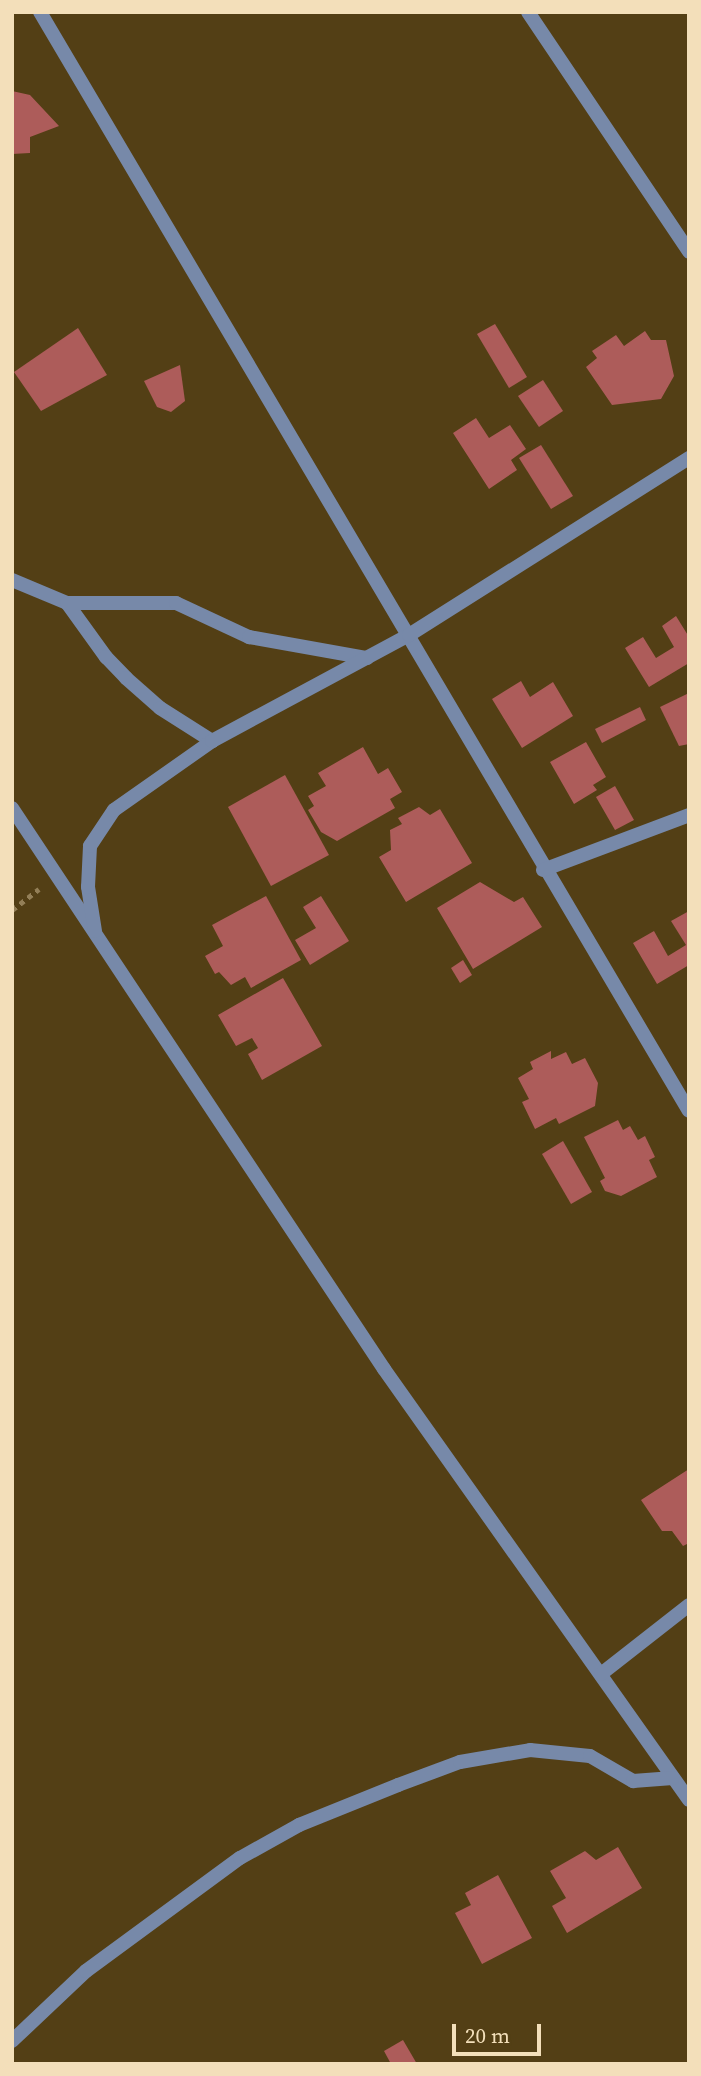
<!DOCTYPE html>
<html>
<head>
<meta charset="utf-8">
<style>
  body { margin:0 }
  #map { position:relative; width:701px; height:2076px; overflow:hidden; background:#533f15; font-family:"Source Serif 4",serif }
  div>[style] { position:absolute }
  .building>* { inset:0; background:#ad5c5a }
  .path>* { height:4.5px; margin-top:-2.25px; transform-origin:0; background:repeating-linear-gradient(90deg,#937f57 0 5px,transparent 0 10px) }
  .minor>* { height:14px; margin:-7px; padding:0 7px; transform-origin:7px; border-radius:7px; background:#7789a9 }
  span { translate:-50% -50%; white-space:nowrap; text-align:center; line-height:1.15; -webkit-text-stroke:7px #533f15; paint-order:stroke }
  .frame { position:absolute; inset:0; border:14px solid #f3dfba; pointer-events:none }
  .scale { position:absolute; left:452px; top:2024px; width:89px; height:32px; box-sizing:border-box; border:4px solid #f3dfba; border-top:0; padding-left:9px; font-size:21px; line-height:24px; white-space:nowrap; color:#f3dfba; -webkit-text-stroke:5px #533f15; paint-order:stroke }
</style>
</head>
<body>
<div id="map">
  <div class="building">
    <div style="clip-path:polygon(12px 91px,30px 95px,59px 126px,30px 137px,30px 153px,12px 154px)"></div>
    <div style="clip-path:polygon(495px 324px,527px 377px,509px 388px,477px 334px)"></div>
    <div style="clip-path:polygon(78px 328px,107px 375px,41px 411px,14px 372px)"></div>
    <div style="clip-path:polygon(645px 331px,651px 340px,666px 340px,674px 376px,661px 399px,612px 405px,586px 367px,597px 358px,592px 351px,616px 335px,624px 346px)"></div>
    <div style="clip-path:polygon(180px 365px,185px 401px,171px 412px,157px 407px,144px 381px)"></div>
    <div style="clip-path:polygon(543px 380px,563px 411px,539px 427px,518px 396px)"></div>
    <div style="clip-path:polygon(476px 418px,489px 438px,510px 425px,526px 449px,511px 460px,517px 470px,489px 489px,453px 433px)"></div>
    <div style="clip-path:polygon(541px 445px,573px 496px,551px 509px,519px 458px)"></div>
    <div style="clip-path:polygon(676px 616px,689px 637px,689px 663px,649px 687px,625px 648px,643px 637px,656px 658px,674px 647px,662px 626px)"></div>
    <div style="clip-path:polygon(521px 681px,530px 697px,553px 682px,573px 716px,522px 748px,492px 699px)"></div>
    <div style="clip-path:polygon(689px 693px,689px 744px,679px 746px,660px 707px)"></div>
    <div style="clip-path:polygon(640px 707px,646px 720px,602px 743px,595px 729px)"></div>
    <div style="clip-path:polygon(586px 742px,606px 777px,593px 785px,597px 790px,574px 804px,550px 762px)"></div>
    <div style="clip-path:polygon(363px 747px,378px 774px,388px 768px,402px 792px,390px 799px,395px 808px,337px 841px,321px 832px,308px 810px,314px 806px,308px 796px,326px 786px,318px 773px)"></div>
    <div style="clip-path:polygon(285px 775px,329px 855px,271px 886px,228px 807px)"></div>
    <div style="clip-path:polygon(615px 786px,634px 820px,615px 830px,596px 797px)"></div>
    <div style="clip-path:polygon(419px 807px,430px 815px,440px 809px,472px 863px,406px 902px,379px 857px,391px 850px,390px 830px,402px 824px,398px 818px)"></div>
    <div style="clip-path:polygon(480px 882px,514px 902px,523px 897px,542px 927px,473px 969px,437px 908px)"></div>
    <div style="clip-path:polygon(266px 896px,301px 960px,251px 988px,245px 977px,231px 985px,219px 972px,215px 974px,205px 956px,223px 946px,212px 925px)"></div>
    <div style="clip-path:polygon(321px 896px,349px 941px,310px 965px,295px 940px,316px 928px,303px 907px)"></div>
    <div style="clip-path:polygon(689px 911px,689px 965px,657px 984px,633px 943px,654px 931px,668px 956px,686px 945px,671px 921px)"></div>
    <div style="clip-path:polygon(463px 960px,472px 975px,460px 983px,451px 968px)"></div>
    <div style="clip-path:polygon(283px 978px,322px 1046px,262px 1080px,248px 1054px,258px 1048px,252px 1038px,236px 1046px,218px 1015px)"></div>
    <div style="clip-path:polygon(551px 1051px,551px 1059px,566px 1052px,572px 1064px,585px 1058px,598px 1083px,595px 1106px,559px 1124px,556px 1118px,535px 1129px,522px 1102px,529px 1099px,518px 1078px,533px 1069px,530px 1062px)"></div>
    <div style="clip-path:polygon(618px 1120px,623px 1130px,630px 1126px,638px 1140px,645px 1136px,655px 1157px,649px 1160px,657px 1177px,621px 1196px,605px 1191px,600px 1181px,605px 1178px,584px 1137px)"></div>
    <div style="clip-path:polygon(563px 1141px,592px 1192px,571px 1204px,542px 1154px)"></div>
    <div style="clip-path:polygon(689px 1469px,689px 1543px,683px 1546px,672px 1531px,662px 1531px,641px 1500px)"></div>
    <div style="clip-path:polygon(618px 1847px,642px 1888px,567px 1933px,552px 1906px,566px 1898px,550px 1871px,585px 1851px,596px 1860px)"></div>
    <div style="clip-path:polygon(498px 1875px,532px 1938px,482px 1964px,455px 1913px,471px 1905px,465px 1893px)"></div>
    <div style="clip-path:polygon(403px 2040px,417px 2064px,391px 2064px,384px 2051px)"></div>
  </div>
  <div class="path">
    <div style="left:12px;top:910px;width:34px;rotate:-38deg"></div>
  </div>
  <div class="minor">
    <div style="left:40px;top:12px;width:1276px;rotate:59.44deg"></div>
    <div style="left:528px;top:12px;width:289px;rotate:56.1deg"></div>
    <div style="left:12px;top:580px;width:60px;rotate:22.7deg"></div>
    <div style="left:67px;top:603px;width:67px;rotate:54.2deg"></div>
    <div style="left:106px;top:657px;width:29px;rotate:46deg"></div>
    <div style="left:126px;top:678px;width:45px;rotate:41.4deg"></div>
    <div style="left:160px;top:708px;width:62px;rotate:32.4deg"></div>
    <div style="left:67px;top:603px;width:109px"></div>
    <div style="left:176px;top:603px;width:81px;rotate:25deg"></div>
    <div style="left:249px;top:637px;width:120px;rotate:10.1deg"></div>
    <div style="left:12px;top:808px;width:673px;rotate:56.45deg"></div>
    <div style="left:384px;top:1369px;width:528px;rotate:54.71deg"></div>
    <div style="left:543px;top:870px;width:156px;rotate:-20.6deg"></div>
    <div style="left:95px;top:931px;width:45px;rotate:-99deg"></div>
    <div style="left:88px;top:887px;width:41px;rotate:-87.2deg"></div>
    <div style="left:90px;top:846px;width:43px;rotate:-56.3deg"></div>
    <div style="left:114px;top:810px;width:120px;rotate:-35.1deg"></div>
    <div style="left:212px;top:741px;width:224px;rotate:-28.3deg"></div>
    <div style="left:409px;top:635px;width:331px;rotate:-32.3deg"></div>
    <div style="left:601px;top:1674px;width:112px;rotate:-38.1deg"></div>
    <div style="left:12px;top:2041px;width:102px;rotate:-43.4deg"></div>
    <div style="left:86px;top:1971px;width:191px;rotate:-36.3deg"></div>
    <div style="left:240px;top:1858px;width:68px;rotate:-29.2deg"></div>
    <div style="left:299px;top:1825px;width:107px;rotate:-22deg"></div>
    <div style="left:398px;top:1785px;width:66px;rotate:-20.4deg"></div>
    <div style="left:460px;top:1762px;width:71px;rotate:-9.7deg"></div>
    <div style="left:530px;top:1750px;width:60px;rotate:5.7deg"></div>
    <div style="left:590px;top:1756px;width:50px;rotate:30.2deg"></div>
    <div style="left:633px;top:1781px;width:40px;rotate:-4.3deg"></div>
  </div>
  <div class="frame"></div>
  <div class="scale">20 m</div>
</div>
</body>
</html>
